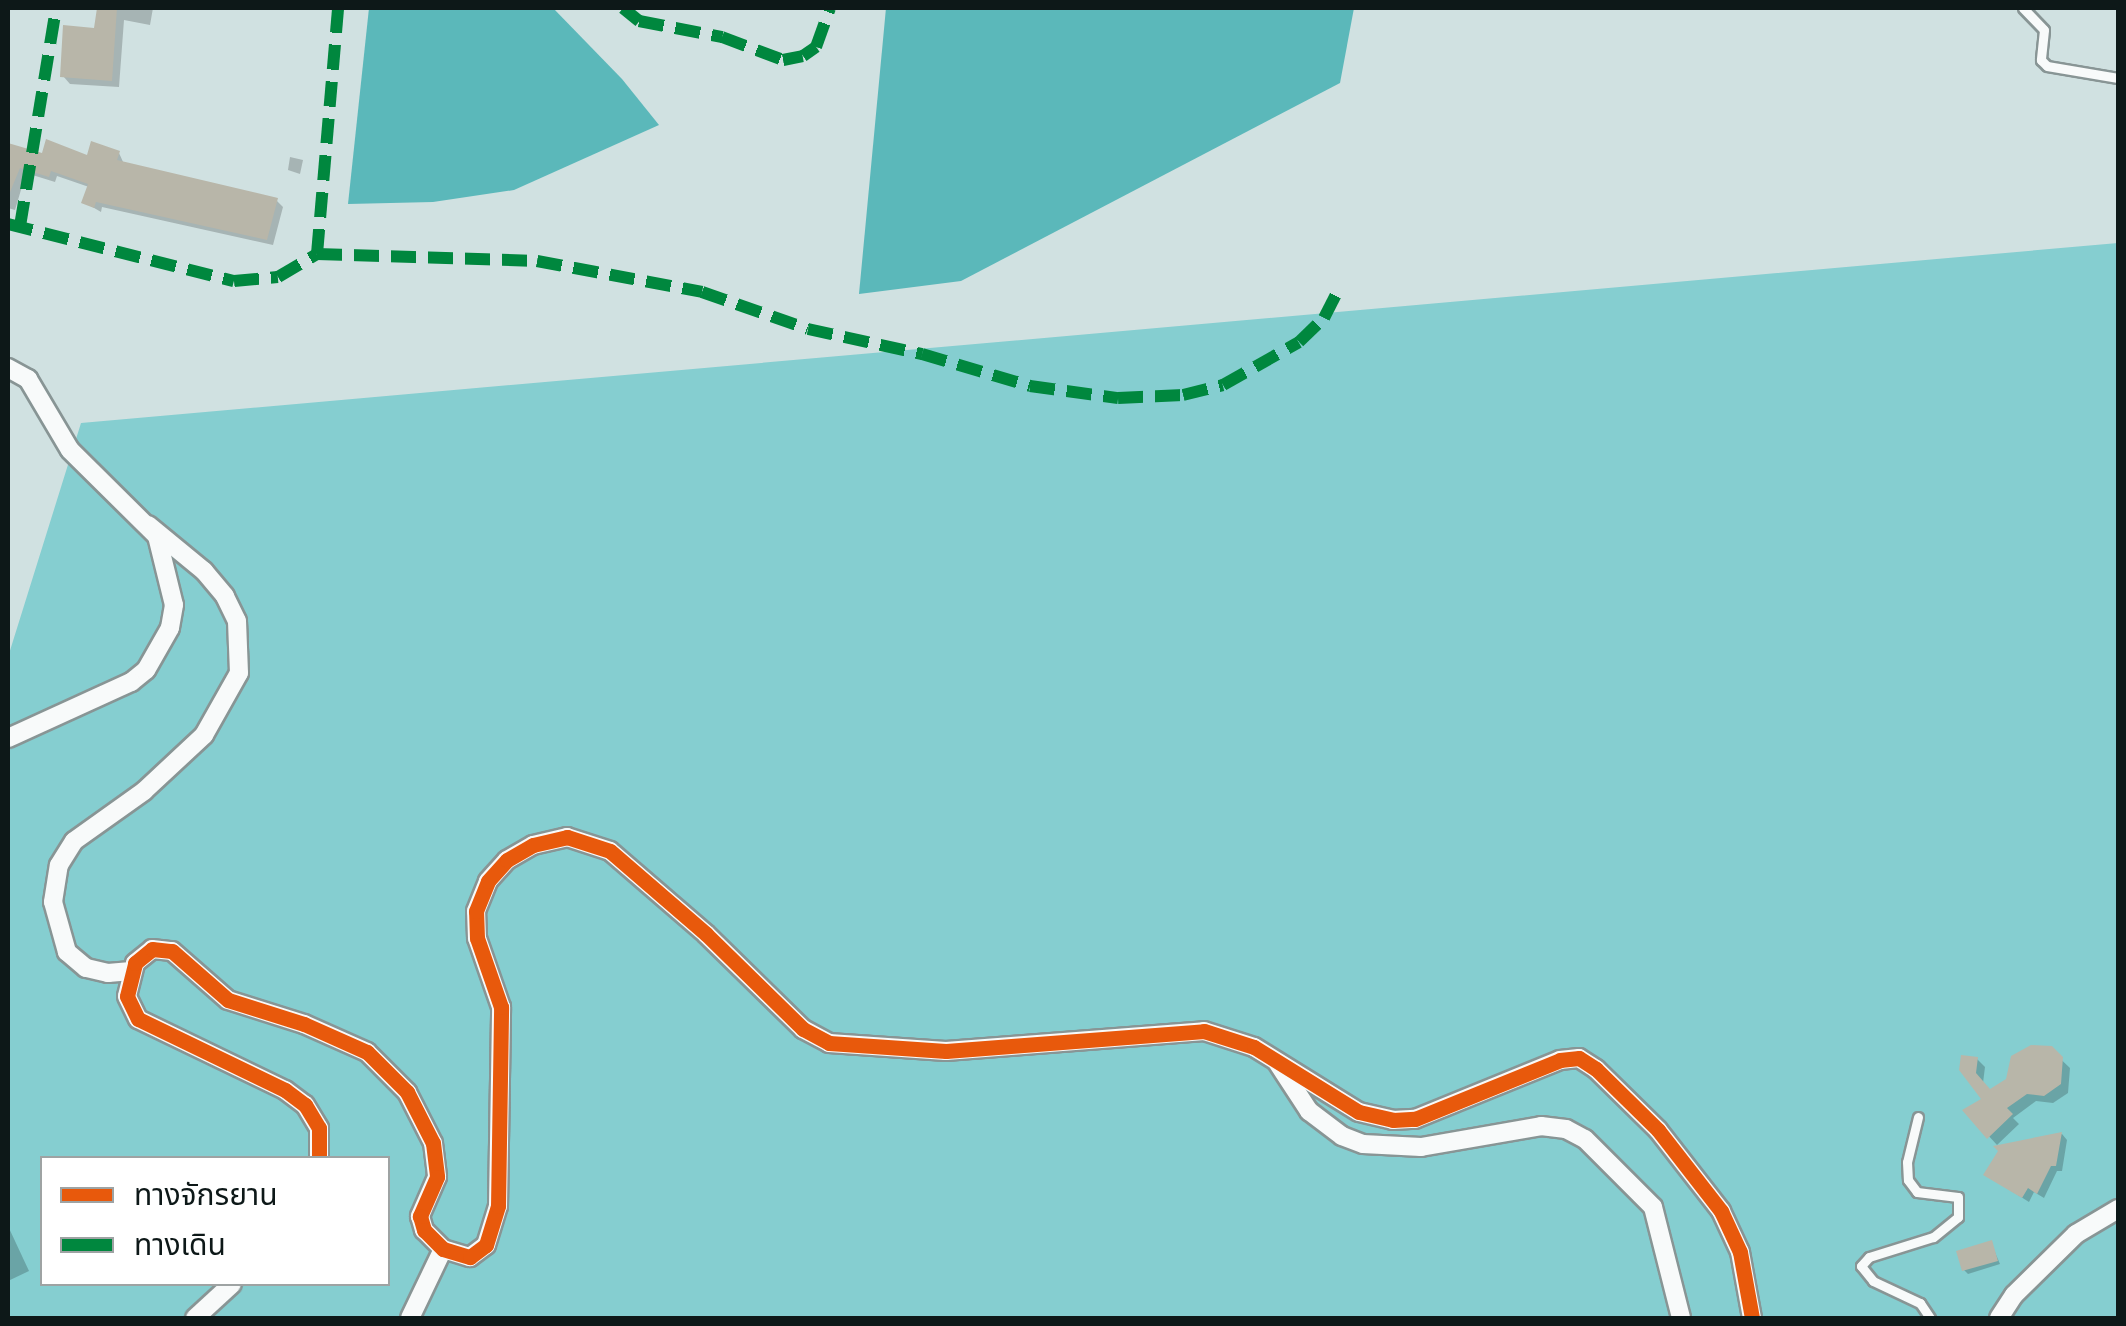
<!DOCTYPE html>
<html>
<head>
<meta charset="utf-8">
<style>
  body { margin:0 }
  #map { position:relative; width:2126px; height:1326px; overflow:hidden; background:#d0e1e1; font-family:Poppins,"Noto Sans Thai",sans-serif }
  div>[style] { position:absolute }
  .forest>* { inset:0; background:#85ced0 }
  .water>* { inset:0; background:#5bb8ba }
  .shadow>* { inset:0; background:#0003 }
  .building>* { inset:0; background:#b8b6a9 }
  .roads { filter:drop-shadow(2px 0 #889595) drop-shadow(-2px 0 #889595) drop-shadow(0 2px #889595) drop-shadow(0 -2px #889595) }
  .service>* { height:9px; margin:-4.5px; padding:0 4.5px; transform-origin:4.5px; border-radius:4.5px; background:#f8fafa }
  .minor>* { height:18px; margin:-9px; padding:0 9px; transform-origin:9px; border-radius:9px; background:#f8fafa }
  .quiet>* { height:12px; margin-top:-6px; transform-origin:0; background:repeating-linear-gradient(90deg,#00873e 0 25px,transparent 0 37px) }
  .cycleway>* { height:15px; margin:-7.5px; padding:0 7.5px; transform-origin:7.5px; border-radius:7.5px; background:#e8590c }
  span { translate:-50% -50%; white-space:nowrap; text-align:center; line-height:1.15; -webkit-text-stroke:8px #fff; paint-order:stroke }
  .frame { position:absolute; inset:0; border:10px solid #0d1818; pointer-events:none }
  .legend { position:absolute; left:40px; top:1156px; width:350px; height:130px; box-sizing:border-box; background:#fff; border:2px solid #9ea3a3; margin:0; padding:12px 18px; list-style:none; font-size:30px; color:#0d1818 }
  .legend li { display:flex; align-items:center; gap:20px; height:50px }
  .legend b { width:50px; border:2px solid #9ea3a3 }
</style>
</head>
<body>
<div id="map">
  <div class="forest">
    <div style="clip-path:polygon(evenodd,2118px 243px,2118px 1318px,8px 1318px,8px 657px,81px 423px,2118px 243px,42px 1158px,388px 1158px,388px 1284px,42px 1284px,42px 1158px)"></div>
  </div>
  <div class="water">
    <div style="clip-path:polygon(369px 8px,553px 8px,622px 79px,659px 125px,514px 190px,433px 202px,348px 204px)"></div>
    <div style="clip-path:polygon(886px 8px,1354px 8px,1340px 83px,961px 281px,859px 294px)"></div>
  </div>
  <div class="shadow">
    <div style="clip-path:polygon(100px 8px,153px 8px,150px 25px,124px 20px,119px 87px,70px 84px,63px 76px,96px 30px)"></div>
    <div style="clip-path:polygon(8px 146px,43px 156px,88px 159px,119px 153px,124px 164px,277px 201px,283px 207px,273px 245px,102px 207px,101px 212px,84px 202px,89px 187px,57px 176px,55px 182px,26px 173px,15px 210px,8px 208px)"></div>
    <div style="clip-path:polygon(290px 157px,303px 160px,300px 174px,288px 170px)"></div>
    <div style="clip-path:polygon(2050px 1049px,2070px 1068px,2068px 1093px,2053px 1103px,2036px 1101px,2013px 1118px,2019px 1124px,1997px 1145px,1966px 1111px,1985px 1100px,1962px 1069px,1977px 1059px,1985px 1067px,1983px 1083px,1990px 1092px)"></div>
    <div style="clip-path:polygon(2062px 1134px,2067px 1140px,2062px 1171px,2057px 1171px,2044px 1198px,2034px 1192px,2029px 1202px,1986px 1175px,2001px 1151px,1998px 1148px)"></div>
    <div style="clip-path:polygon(8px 1226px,29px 1271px,8px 1281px)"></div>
    <div style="clip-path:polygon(1991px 1243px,2000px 1264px,1968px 1274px,1964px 1270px)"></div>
  </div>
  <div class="building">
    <div style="clip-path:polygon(97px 8px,117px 8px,112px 81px,60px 77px,63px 25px,94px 28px)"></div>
    <div style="clip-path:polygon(46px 139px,87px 155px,91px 141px,120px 151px,117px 160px,278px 198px,267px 240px,96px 202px,94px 208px,81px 203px,88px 184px,51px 171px,49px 177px,20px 168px,8px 197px,8px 143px,42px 153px)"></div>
    <div style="clip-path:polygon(2031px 1045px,2052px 1046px,2063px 1057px,2061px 1084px,2044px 1096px,2027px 1094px,2007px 1108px,2013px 1114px,1987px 1139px,1962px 1110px,1981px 1099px,1959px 1070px,1961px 1055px,1978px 1057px,1976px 1073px,1990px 1089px,2006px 1079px,2011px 1056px)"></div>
    <div style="clip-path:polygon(2062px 1132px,2056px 1166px,2051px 1166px,2037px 1194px,2028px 1188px,2022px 1198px,1983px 1175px,1998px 1151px,1993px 1146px)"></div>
    <div style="clip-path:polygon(1992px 1240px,1998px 1261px,1962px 1271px,1956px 1251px)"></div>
  </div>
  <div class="roads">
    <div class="service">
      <div style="left:2023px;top:8px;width:30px;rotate:46deg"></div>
      <div style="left:2044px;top:30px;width:30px;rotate:96deg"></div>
      <div style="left:2041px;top:60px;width:8px;rotate:45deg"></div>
      <div style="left:2047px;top:66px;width:72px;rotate:9.6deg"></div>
      <div style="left:1918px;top:1117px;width:46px;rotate:103.7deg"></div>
      <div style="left:1907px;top:1162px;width:18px;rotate:87deg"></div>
      <div style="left:1908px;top:1180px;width:15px;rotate:53deg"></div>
      <div style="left:1917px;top:1192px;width:41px;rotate:7deg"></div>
      <div style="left:1958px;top:1197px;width:20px;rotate:90deg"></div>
      <div style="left:1958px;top:1217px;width:32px;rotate:141deg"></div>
      <div style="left:1933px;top:1237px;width:67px;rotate:162.6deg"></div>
      <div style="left:1869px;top:1257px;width:12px;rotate:132deg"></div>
      <div style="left:1861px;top:1266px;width:19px;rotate:51deg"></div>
      <div style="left:1873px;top:1281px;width:52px;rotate:25.1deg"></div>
      <div style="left:1920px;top:1303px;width:18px;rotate:56deg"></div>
    </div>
    <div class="minor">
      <div style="left:8px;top:368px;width:23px;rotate:29deg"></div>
      <div style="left:28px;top:379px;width:82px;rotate:59.4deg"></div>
      <div style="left:70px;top:450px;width:122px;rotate:44.7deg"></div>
      <div style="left:157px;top:536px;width:71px;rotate:76.2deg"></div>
      <div style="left:174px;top:605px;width:23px;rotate:100deg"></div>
      <div style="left:170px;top:628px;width:48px;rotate:119.7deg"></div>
      <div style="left:146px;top:670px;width:19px;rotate:141deg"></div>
      <div style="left:131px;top:682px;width:135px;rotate:155.5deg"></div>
      <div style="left:131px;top:971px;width:23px;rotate:175deg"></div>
      <div style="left:108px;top:973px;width:23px;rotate:-167deg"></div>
      <div style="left:86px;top:968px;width:25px;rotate:-140deg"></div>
      <div style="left:67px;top:952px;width:52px;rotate:-105.6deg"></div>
      <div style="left:53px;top:902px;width:37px;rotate:-81deg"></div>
      <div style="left:59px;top:865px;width:28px;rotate:-58deg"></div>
      <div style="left:74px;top:841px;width:86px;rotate:-35.5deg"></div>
      <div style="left:144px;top:791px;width:82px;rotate:-43deg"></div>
      <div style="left:204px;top:735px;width:71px;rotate:-60.6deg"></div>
      <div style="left:239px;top:673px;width:52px;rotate:-92.2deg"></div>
      <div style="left:237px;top:621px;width:28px;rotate:-116deg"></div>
      <div style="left:225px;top:596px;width:33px;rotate:-130deg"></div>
      <div style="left:204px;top:571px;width:72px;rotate:-140.6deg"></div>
      <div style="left:1277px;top:1062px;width:59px;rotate:56.9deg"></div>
      <div style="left:1309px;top:1111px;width:41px;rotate:37.1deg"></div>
      <div style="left:1342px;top:1136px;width:22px;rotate:21deg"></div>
      <div style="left:1363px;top:1144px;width:58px;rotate:3deg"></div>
      <div style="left:1421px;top:1147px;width:122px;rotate:-9.9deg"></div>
      <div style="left:1541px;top:1126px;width:25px;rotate:7deg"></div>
      <div style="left:1566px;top:1129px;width:21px;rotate:28deg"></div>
      <div style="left:1585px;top:1139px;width:96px;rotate:45deg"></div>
      <div style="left:1653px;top:1207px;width:114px;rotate:75.8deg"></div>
      <div style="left:319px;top:1158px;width:30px;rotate:-90deg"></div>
      <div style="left:319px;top:1128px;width:27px;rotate:-121deg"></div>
      <div style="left:305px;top:1105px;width:25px;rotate:-143deg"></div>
      <div style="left:285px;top:1090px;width:163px;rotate:-154.2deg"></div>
      <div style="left:138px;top:1019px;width:25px;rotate:-116deg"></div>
      <div style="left:127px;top:996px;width:34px;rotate:-76deg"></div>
      <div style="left:135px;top:963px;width:22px;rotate:-39deg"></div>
      <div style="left:152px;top:949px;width:20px;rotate:6deg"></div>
      <div style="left:172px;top:951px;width:74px;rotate:41.2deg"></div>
      <div style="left:228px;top:1000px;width:80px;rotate:17.5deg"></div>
      <div style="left:304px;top:1024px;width:69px;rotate:24deg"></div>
      <div style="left:367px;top:1052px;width:57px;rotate:45deg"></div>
      <div style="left:407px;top:1092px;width:57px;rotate:63deg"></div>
      <div style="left:433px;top:1143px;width:34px;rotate:83deg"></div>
      <div style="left:437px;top:1177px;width:43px;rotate:113.6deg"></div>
      <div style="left:420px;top:1216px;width:15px;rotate:74deg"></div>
      <div style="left:424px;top:1230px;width:27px;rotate:45deg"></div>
      <div style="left:443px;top:1249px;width:28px;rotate:17deg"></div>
      <div style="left:470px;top:1257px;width:20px;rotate:-37deg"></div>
      <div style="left:486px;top:1245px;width:41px;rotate:-72.9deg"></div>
      <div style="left:498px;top:1206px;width:199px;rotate:-89.1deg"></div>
      <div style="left:501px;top:1007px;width:73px;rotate:-109.2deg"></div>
      <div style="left:477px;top:938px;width:27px;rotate:-92deg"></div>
      <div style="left:476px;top:911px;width:32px;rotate:-68deg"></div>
      <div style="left:488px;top:881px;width:28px;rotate:-48deg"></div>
      <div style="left:507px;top:860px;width:30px;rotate:-30deg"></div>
      <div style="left:533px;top:845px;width:35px;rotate:-13deg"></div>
      <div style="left:567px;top:837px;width:45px;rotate:18deg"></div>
      <div style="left:610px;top:851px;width:127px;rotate:40.8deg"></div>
      <div style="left:706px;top:934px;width:136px;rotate:44.4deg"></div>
      <div style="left:803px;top:1029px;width:30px;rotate:28deg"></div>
      <div style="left:829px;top:1043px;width:117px;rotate:3.9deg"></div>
      <div style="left:946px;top:1051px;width:259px;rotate:-4.4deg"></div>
      <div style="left:1204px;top:1031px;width:52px;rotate:17.7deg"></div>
      <div style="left:1254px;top:1047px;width:123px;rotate:31.8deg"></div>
      <div style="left:1359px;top:1112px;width:35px;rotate:13deg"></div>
      <div style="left:1393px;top:1120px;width:22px;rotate:-3deg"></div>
      <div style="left:1415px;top:1119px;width:157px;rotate:-22.1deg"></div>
      <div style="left:1560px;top:1060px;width:19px;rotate:-6deg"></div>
      <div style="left:1579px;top:1058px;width:20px;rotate:33deg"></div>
      <div style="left:1596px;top:1069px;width:87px;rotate:44.5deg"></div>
      <div style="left:1658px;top:1130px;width:103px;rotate:52.1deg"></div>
      <div style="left:1721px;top:1211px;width:45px;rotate:65.1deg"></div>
      <div style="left:1740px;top:1252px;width:67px;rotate:79.7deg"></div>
      <div style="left:195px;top:1318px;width:50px;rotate:-42.6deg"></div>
      <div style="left:410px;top:1318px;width:76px;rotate:-64.4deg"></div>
      <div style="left:1999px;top:1318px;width:27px;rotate:-57deg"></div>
      <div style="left:2014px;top:1295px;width:87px;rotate:-44.5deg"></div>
      <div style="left:2076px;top:1234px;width:49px;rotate:-30.8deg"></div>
    </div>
  </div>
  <div class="quiet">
    <div style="left:623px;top:8px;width:21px;rotate:39deg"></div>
    <div style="left:639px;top:21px;width:85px;rotate:10.9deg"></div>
    <div style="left:722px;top:37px;width:65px;rotate:20.7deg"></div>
    <div style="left:783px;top:60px;width:20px;rotate:-11deg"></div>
    <div style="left:803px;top:56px;width:16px;rotate:-35deg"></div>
    <div style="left:816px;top:47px;width:41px;rotate:-70.3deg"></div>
    <div style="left:8px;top:224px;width:233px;rotate:14.2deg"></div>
    <div style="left:234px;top:281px;width:44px;rotate:-5.2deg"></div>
    <div style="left:278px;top:277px;width:45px;rotate:-30.5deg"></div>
    <div style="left:317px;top:254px;width:220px;rotate:1.8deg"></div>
    <div style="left:537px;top:261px;width:168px;rotate:10.6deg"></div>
    <div style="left:702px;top:292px;width:112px;rotate:19.2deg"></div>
    <div style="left:808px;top:329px;width:117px;rotate:12.4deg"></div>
    <div style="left:922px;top:354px;width:113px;rotate:16.5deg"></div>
    <div style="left:1030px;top:386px;width:89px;rotate:7.8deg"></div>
    <div style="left:1118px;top:398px;width:65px;rotate:-2.6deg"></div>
    <div style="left:1183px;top:395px;width:41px;rotate:-14deg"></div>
    <div style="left:1223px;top:385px;width:87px;rotate:-29.5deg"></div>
    <div style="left:1299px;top:342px;width:35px;rotate:-44deg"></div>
    <div style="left:1324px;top:318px;width:31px;rotate:-63deg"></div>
    <div style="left:20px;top:226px;width:221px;rotate:-80.6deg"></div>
    <div style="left:317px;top:254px;width:247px;rotate:-85.1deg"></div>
  </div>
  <div class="cycleway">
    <div style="left:319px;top:1158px;width:30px;rotate:-90deg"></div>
    <div style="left:319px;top:1128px;width:27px;rotate:-121deg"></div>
    <div style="left:305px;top:1105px;width:25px;rotate:-143deg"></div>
    <div style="left:285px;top:1090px;width:163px;rotate:-154.2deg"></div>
    <div style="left:138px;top:1019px;width:25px;rotate:-116deg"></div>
    <div style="left:127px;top:996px;width:34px;rotate:-76deg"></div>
    <div style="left:135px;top:963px;width:22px;rotate:-39deg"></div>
    <div style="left:152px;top:949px;width:20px;rotate:6deg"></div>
    <div style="left:172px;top:951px;width:74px;rotate:41.2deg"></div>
    <div style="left:228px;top:1000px;width:80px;rotate:17.5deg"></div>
    <div style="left:304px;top:1024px;width:69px;rotate:24deg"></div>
    <div style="left:367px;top:1052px;width:57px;rotate:45deg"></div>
    <div style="left:407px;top:1092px;width:57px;rotate:63deg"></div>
    <div style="left:433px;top:1143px;width:34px;rotate:83deg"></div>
    <div style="left:437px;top:1177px;width:43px;rotate:113.6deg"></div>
    <div style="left:420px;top:1216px;width:15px;rotate:74deg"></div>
    <div style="left:424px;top:1230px;width:27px;rotate:45deg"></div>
    <div style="left:443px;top:1249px;width:28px;rotate:17deg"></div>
    <div style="left:470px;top:1257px;width:20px;rotate:-37deg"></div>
    <div style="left:486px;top:1245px;width:41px;rotate:-72.9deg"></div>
    <div style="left:498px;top:1206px;width:199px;rotate:-89.1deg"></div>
    <div style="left:501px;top:1007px;width:73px;rotate:-109.2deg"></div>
    <div style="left:477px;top:938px;width:27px;rotate:-92deg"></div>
    <div style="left:476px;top:911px;width:32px;rotate:-68deg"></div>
    <div style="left:488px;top:881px;width:28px;rotate:-48deg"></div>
    <div style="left:507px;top:860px;width:30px;rotate:-30deg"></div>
    <div style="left:533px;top:845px;width:35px;rotate:-13deg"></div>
    <div style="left:567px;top:837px;width:45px;rotate:18deg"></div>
    <div style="left:610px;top:851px;width:127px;rotate:40.8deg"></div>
    <div style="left:706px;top:934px;width:136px;rotate:44.4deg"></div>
    <div style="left:803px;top:1029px;width:30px;rotate:28deg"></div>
    <div style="left:829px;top:1043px;width:117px;rotate:3.9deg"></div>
    <div style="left:946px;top:1051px;width:259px;rotate:-4.4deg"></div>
    <div style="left:1204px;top:1031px;width:52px;rotate:17.7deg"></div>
    <div style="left:1254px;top:1047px;width:123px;rotate:31.8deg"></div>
    <div style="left:1359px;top:1112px;width:35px;rotate:13deg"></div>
    <div style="left:1393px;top:1120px;width:22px;rotate:-3deg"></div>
    <div style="left:1415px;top:1119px;width:157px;rotate:-22.1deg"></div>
    <div style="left:1560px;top:1060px;width:19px;rotate:-6deg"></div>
    <div style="left:1579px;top:1058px;width:20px;rotate:33deg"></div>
    <div style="left:1596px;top:1069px;width:87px;rotate:44.5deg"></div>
    <div style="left:1658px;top:1130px;width:103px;rotate:52.1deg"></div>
    <div style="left:1721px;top:1211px;width:45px;rotate:65.1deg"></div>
    <div style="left:1740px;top:1252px;width:67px;rotate:79.7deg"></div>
  </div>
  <div class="frame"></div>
  <ul class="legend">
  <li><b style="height:12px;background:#e8590c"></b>ทางจักรยาน</li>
  <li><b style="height:12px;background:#00873e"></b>ทางเดิน</li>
  </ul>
</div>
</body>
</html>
